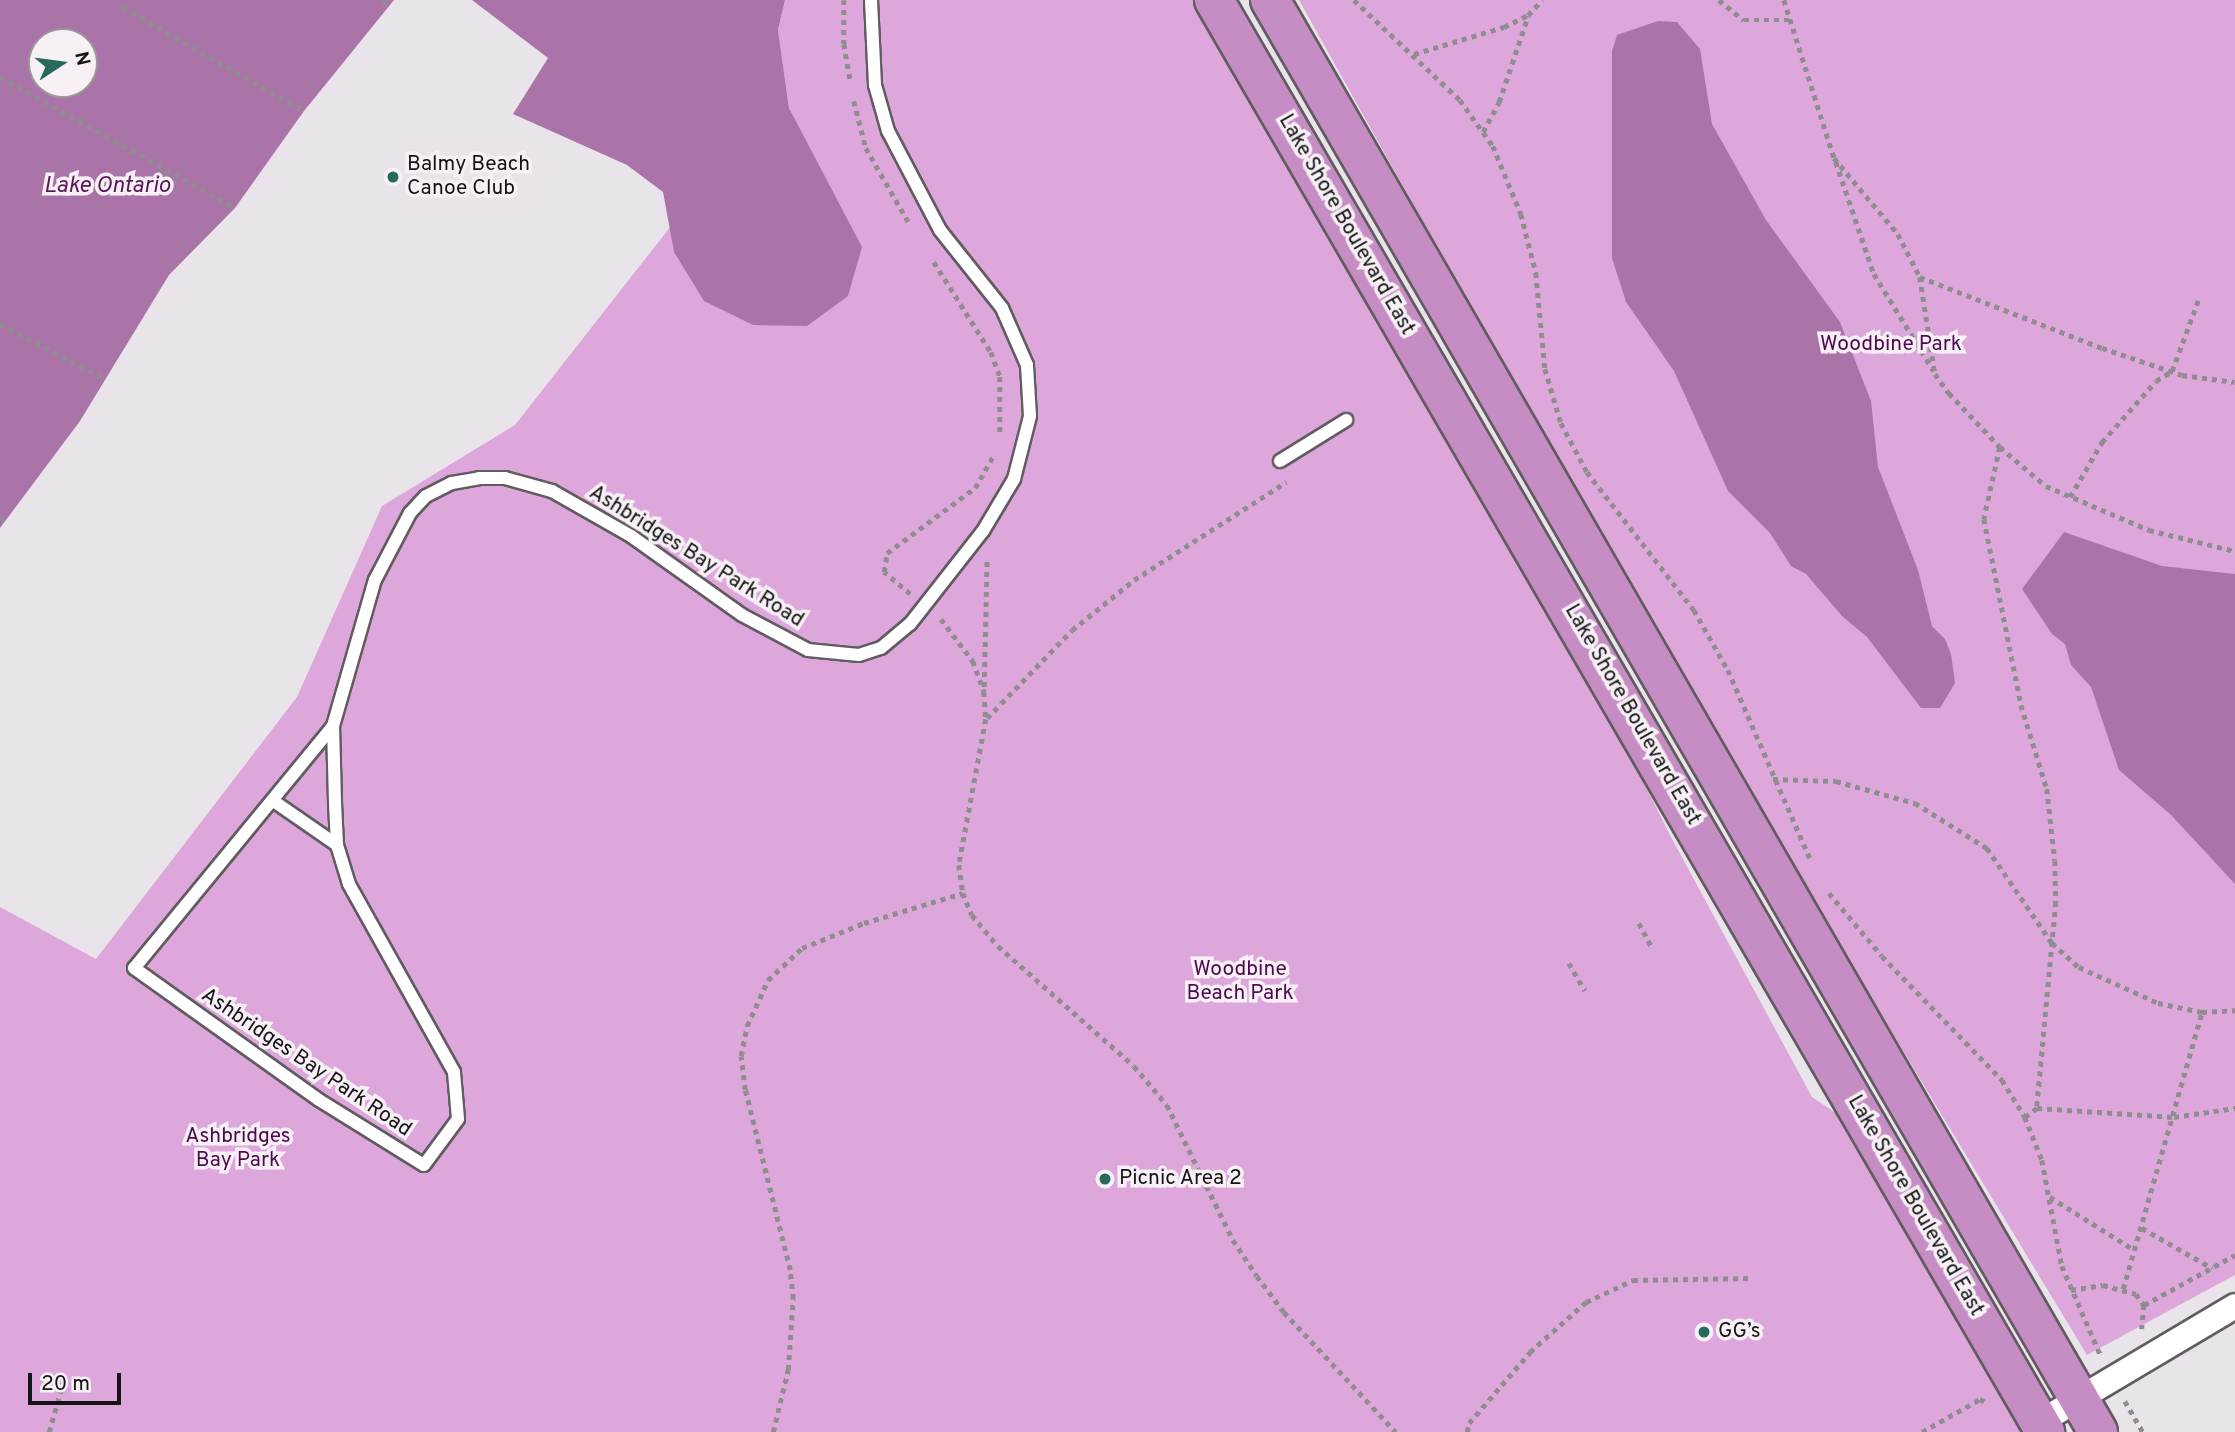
<!DOCTYPE html>
<html>
<head>
<meta charset="utf-8">
<style>
  body { margin:0 }
  #map { position:relative; width:2235px; height:1432px; overflow:hidden; background:#e9e4e9; font-family:Overpass,sans-serif }
  div>[style] { position:absolute }
  .green>* { inset:0; background:#dea7dc }
  .water>* { inset:0; background:#ab74a9 }
  .path>* { height:4.5px; margin-top:-2.25px; transform-origin:0; background:repeating-linear-gradient(90deg,#908d90 0 5px,transparent 0 10px) }
  .roads { filter:drop-shadow(2px 0 #615c60) drop-shadow(-2px 0 #615c60) drop-shadow(0 2px #615c60) drop-shadow(0 -2px #615c60) }
  .service>* { height:12px; margin:-6px; padding:0 6px; transform-origin:6px; border-radius:6px; background:#fff }
  .minor>* { height:24px; margin:-12px; padding:0 12px; transform-origin:12px; border-radius:12px; background:#fff }
  .trunk>* { height:38px; margin:-19px; padding:0 19px; transform-origin:19px; border-radius:19px; background:#c68cc4 }
  .dots>* { width:19px; height:19px; translate:-50% -50%; box-sizing:border-box; border:4px solid #f7f1f6; border-radius:50% }
  span { translate:-50% -50%; white-space:nowrap; text-align:center; line-height:1.15; -webkit-text-stroke:7px #f7f1f6; paint-order:stroke }
  .poi-label { font-size:21px; color:#151315 }
  .left { translate:0 -50%; text-align:left }
  .street-label { font-size:21px; color:#151315 }
  .park-label { font-size:21px; color:#4e084f }
  .water-label { font-size:23px; color:#59165a; font-style:italic }
  .north { position:absolute; left:28px; top:28px; width:70px; height:70px; box-sizing:border-box; background:#f7f1f6; border:2px solid #9d989c; border-radius:50%; rotate:77deg; font-size:19px; font-weight:700; line-height:28px; text-align:center; color:#151315 }
  .north::after { content:''; display:block; margin:auto; width:24px; height:32px; background:#256a5c; clip-path:polygon(50% 0,100% 100%,50% 72%,0 100%) }
  .scale { position:absolute; left:28px; top:1373px; width:93px; height:32px; box-sizing:border-box; border:4px solid #151315; border-top:0; padding-left:9px; font-size:21px; line-height:24px; white-space:nowrap; color:#151315; -webkit-text-stroke:5px #f7f1f6; paint-order:stroke }
</style>
</head>
<body>
<div id="map">
  <div class="green">
    <div style="clip-path:polygon(785px 0,1194px 0,1557px 610px,1671px 837px,1812px 1097px,1849px 1122px,2029px 1432px,0 1432px,0 907px,96px 959px,297px 697px,382px 506px,515px 425px,671px 226px,674px 252px,819px 168px,789px 108px,778px 30px)"></div>
    <div style="clip-path:polygon(1299px 0,2235px 0,2235px 1275px,2087px 1355px,1871px 998px,1472px 310px)"></div>
  </div>
  <div class="water">
    <div style="clip-path:polygon(evenodd,0 0,394px 0,304px 111px,235px 208px,169px 275px,80px 421px,0 528px,0 0,42px 42px,84px 42px,84px 84px,42px 84px,42px 42px)"></div>
    <div style="clip-path:polygon(472px 0,785px 0,778px 30px,789px 108px,862px 247px,848px 296px,807px 326px,753px 325px,704px 301px,674px 252px,663px 192px,627px 165px,513px 114px,548px 58px)"></div>
    <div style="clip-path:polygon(1658px 21px,1677px 22px,1700px 49px,1712px 124px,1766px 220px,1840px 322px,1871px 401px,1878px 467px,1918px 570px,1932px 626px,1945px 639px,1951px 654px,1955px 683px,1940px 708px,1921px 708px,1867px 637px,1842px 616px,1806px 574px,1791px 566px,1770px 533px,1728px 491px,1674px 371px,1626px 302px,1612px 258px,1612px 51px,1617px 35px)"></div>
    <div style="clip-path:polygon(2064px 532px,2162px 566px,2235px 574px,2235px 884px,2171px 815px,2119px 770px,2091px 687px,2071px 665px,2065px 644px,2052px 634px,2022px 589px)"></div>
  </div>
  <div class="path">
    <div style="left:383px;top:0;width:4px;rotate:34deg"></div>
    <div style="left:844px;top:0;width:44px;rotate:90deg"></div>
    <div style="left:844px;top:44px;width:39px;rotate:80deg"></div>
    <div style="left:1354px;top:0;width:146px;rotate:43.3deg"></div>
    <div style="left:1460px;top:100px;width:57px;rotate:54.3deg"></div>
    <div style="left:1493px;top:146px;width:74px;rotate:67.6deg"></div>
    <div style="left:1521px;top:214px;width:61px;rotate:75.7deg"></div>
    <div style="left:1536px;top:273px;width:96px;rotate:84.6deg"></div>
    <div style="left:1545px;top:369px;width:56px;rotate:73.5deg"></div>
    <div style="left:1561px;top:423px;width:55px;rotate:62deg"></div>
    <div style="left:1587px;top:472px;width:175px;rotate:52.2deg"></div>
    <div style="left:1694px;top:610px;width:69px;rotate:60.5deg"></div>
    <div style="left:1728px;top:670px;width:208px;rotate:66.5deg"></div>
    <div style="left:1719px;top:0;width:32px;rotate:39deg"></div>
    <div style="left:1744px;top:20px;width:45px"></div>
    <div style="left:1784px;top:0;width:166px;rotate:72.4deg"></div>
    <div style="left:1834px;top:158px;width:99px;rotate:49.9deg"></div>
    <div style="left:1898px;top:234px;width:48px;rotate:62.9deg"></div>
    <div style="left:1920px;top:277px;width:98px;rotate:81.2deg"></div>
    <div style="left:1935px;top:374px;width:24px;rotate:54deg"></div>
    <div style="left:1949px;top:393px;width:74px;rotate:46.6deg"></div>
    <div style="left:2000px;top:447px;width:60px;rotate:40.3deg"></div>
    <div style="left:2046px;top:486px;width:112px;rotate:23.1deg"></div>
    <div style="left:2149px;top:530px;width:89px;rotate:13.7deg"></div>
    <div style="left:123px;top:7px;width:209px;rotate:29.9deg"></div>
    <div style="left:1414px;top:54px;width:94px;rotate:-16.7deg"></div>
    <div style="left:1504px;top:27px;width:27px;rotate:-27deg"></div>
    <div style="left:1528px;top:15px;width:21px;rotate:-47deg"></div>
    <div style="left:0;top:77px;width:269px;rotate:29.1deg"></div>
    <div style="left:854px;top:101px;width:49px;rotate:75.7deg"></div>
    <div style="left:866px;top:148px;width:86px;rotate:60.2deg"></div>
    <div style="left:1483px;top:132px;width:34px;rotate:-62deg"></div>
    <div style="left:1499px;top:102px;width:91px;rotate:-71.4deg"></div>
    <div style="left:1836px;top:162px;width:118px;rotate:71.3deg"></div>
    <div style="left:1874px;top:274px;width:114px;rotate:58.3deg"></div>
    <div style="left:934px;top:262px;width:107px;rotate:57.7deg"></div>
    <div style="left:991px;top:352px;width:27px;rotate:70deg"></div>
    <div style="left:1000px;top:377px;width:58px;rotate:90deg"></div>
    <div style="left:1920px;top:277px;width:195px;rotate:21.3deg"></div>
    <div style="left:2102px;top:348px;width:84px;rotate:18.6deg"></div>
    <div style="left:2182px;top:375px;width:53px;rotate:7.5deg"></div>
    <div style="left:0;top:324px;width:119px;rotate:27.6deg"></div>
    <div style="left:2000px;top:447px;width:74px;rotate:102.5deg"></div>
    <div style="left:1984px;top:519px;width:190px;rotate:78.7deg"></div>
    <div style="left:2021px;top:705px;width:88px;rotate:72.8deg"></div>
    <div style="left:2047px;top:789px;width:72px;rotate:83.7deg"></div>
    <div style="left:2055px;top:861px;width:41px;rotate:88.6deg"></div>
    <div style="left:2056px;top:902px;width:207px;rotate:95.3deg"></div>
    <div style="left:2070px;top:497px;width:64px;rotate:-59.8deg"></div>
    <div style="left:2102px;top:442px;width:81px;rotate:-48.5deg"></div>
    <div style="left:2156px;top:381px;width:19px;rotate:-32deg"></div>
    <div style="left:2172px;top:371px;width:78px;rotate:-69.7deg"></div>
    <div style="left:0;top:517px;width:7px;rotate:27deg"></div>
    <div style="left:910px;top:594px;width:34px;rotate:-140deg"></div>
    <div style="left:884px;top:572px;width:19px;rotate:-81deg"></div>
    <div style="left:887px;top:553px;width:109px;rotate:-36.5deg"></div>
    <div style="left:975px;top:488px;width:40px;rotate:-60.3deg"></div>
    <div style="left:941px;top:619px;width:53px;rotate:52.7deg"></div>
    <div style="left:973px;top:661px;width:33px;rotate:70deg"></div>
    <div style="left:984px;top:692px;width:27px;rotate:86deg"></div>
    <div style="left:986px;top:719px;width:148px;rotate:100.5deg"></div>
    <div style="left:959px;top:865px;width:28px;rotate:82deg"></div>
    <div style="left:963px;top:893px;width:24px;rotate:68deg"></div>
    <div style="left:972px;top:915px;width:40px;rotate:50deg"></div>
    <div style="left:998px;top:946px;width:181px;rotate:41.4deg"></div>
    <div style="left:1134px;top:1066px;width:51px;rotate:49.8deg"></div>
    <div style="left:1167px;top:1105px;width:150px;rotate:63.9deg"></div>
    <div style="left:1233px;top:1240px;width:43px;rotate:56.3deg"></div>
    <div style="left:1257px;top:1276px;width:45px;rotate:53.1deg"></div>
    <div style="left:1284px;top:1312px;width:164px;rotate:47deg"></div>
    <div style="left:984px;top:687px;width:128px;rotate:-88.7deg"></div>
    <div style="left:987px;top:718px;width:122px;rotate:-46deg"></div>
    <div style="left:1072px;top:630px;width:80px;rotate:-38.9deg"></div>
    <div style="left:1134px;top:580px;width:181px;rotate:-32.8deg"></div>
    <div style="left:1773px;top:779px;width:63px;rotate:1.8deg"></div>
    <div style="left:1836px;top:781px;width:82px;rotate:15.6deg"></div>
    <div style="left:1915px;top:803px;width:85px;rotate:32deg"></div>
    <div style="left:1987px;top:848px;width:115px;rotate:55.6deg"></div>
    <div style="left:2052px;top:943px;width:36px;rotate:42deg"></div>
    <div style="left:2079px;top:967px;width:87px;rotate:24.5deg"></div>
    <div style="left:2158px;top:1003px;width:45px;rotate:11.6deg"></div>
    <div style="left:2202px;top:1012px;width:33px;rotate:-3deg"></div>
    <div style="left:1829px;top:893px;width:82px;rotate:49.9deg"></div>
    <div style="left:1882px;top:956px;width:173px;rotate:45.9deg"></div>
    <div style="left:2002px;top:1080px;width:44px;rotate:58.1deg"></div>
    <div style="left:2025px;top:1117px;width:46px;rotate:68.4deg"></div>
    <div style="left:2042px;top:1160px;width:108px;rotate:79.3deg"></div>
    <div style="left:2062px;top:1266px;width:98px;rotate:66.6deg"></div>
    <div style="left:1639px;top:923px;width:27px;rotate:62deg"></div>
    <div style="left:1569px;top:963px;width:32px;rotate:60deg"></div>
    <div style="left:2025px;top:1117px;width:15px;rotate:-37deg"></div>
    <div style="left:2037px;top:1108px;width:137px;rotate:3.8deg"></div>
    <div style="left:2174px;top:1117px;width:62px;rotate:-8.4deg"></div>
    <div style="left:2050px;top:1197px;width:99px;rotate:32.2deg"></div>
    <div style="left:2142px;top:1228px;width:81px;rotate:29.7deg"></div>
    <div style="left:2123px;top:1289px;width:288px;rotate:-74.1deg"></div>
    <div style="left:2071px;top:1290px;width:32px;rotate:-9deg"></div>
    <div style="left:2103px;top:1285px;width:34px;rotate:15deg"></div>
    <div style="left:2136px;top:1294px;width:14px;rotate:54deg"></div>
    <div style="left:2144px;top:1305px;width:24px;rotate:95deg"></div>
    <div style="left:2144px;top:1305px;width:104px;rotate:-28.8deg"></div>
    <div style="left:2125px;top:1401px;width:36px;rotate:60deg"></div>
    <div style="left:49px;top:1432px;width:55px;rotate:-74.2deg"></div>
    <div style="left:773px;top:1432px;width:64px;rotate:-76.4deg"></div>
    <div style="left:788px;top:1370px;width:71px;rotate:-86deg"></div>
    <div style="left:793px;top:1299px;width:29px;rotate:-96deg"></div>
    <div style="left:790px;top:1270px;width:186px;rotate:-104deg"></div>
    <div style="left:745px;top:1090px;width:34px;rotate:-97deg"></div>
    <div style="left:741px;top:1056px;width:31px;rotate:-79deg"></div>
    <div style="left:747px;top:1026px;width:51px;rotate:-65.5deg"></div>
    <div style="left:768px;top:980px;width:47px;rotate:-43.3deg"></div>
    <div style="left:802px;top:948px;width:67px;rotate:-22deg"></div>
    <div style="left:864px;top:923px;width:103px;rotate:-16.9deg"></div>
    <div style="left:1467px;top:1432px;width:9px;rotate:-77deg"></div>
    <div style="left:1469px;top:1423px;width:94px;rotate:-49.3deg"></div>
    <div style="left:1530px;top:1352px;width:75px;rotate:-41.8deg"></div>
    <div style="left:1586px;top:1302px;width:52px;rotate:-25.1deg"></div>
    <div style="left:1633px;top:1280px;width:120px;rotate:-1deg"></div>
    <div style="left:1922px;top:1432px;width:67px;rotate:-29.6deg"></div>
    <div style="left:1980px;top:1399px;width:7px;rotate:27deg"></div>
  </div>
  <div class="roads">
    <div class="service">
      <div style="left:1280px;top:461px;width:78px;rotate:-31.8deg"></div>
      <div style="left:333px;top:726px;width:313px;rotate:129.4deg"></div>
      <div style="left:134px;top:968px;width:227px;rotate:35.5deg"></div>
      <div style="left:319px;top:1100px;width:123px;rotate:31.8deg"></div>
      <div style="left:424px;top:1165px;width:57px;rotate:-53.5deg"></div>
      <div style="left:458px;top:1119px;width:47px;rotate:-94.9deg"></div>
      <div style="left:454px;top:1072px;width:215px;rotate:-119.2deg"></div>
      <div style="left:349px;top:884px;width:41px;rotate:-107.1deg"></div>
      <div style="left:337px;top:845px;width:43px;rotate:-92.7deg"></div>
      <div style="left:335px;top:802px;width:76px;rotate:-91.5deg"></div>
      <div style="left:333px;top:726px;width:152px;rotate:-74deg"></div>
      <div style="left:375px;top:580px;width:76px;rotate:-62.4deg"></div>
      <div style="left:410px;top:513px;width:23px;rotate:-47deg"></div>
      <div style="left:426px;top:496px;width:29px;rotate:-27deg"></div>
      <div style="left:452px;top:483px;width:27px;rotate:-10deg"></div>
      <div style="left:479px;top:478px;width:26px"></div>
      <div style="left:505px;top:478px;width:49px;rotate:15.5deg"></div>
      <div style="left:552px;top:491px;width:91px;rotate:29.7deg"></div>
      <div style="left:631px;top:536px;width:136px;rotate:35.4deg"></div>
      <div style="left:742px;top:615px;width:75px;rotate:27.9deg"></div>
      <div style="left:808px;top:650px;width:51px;rotate:5.6deg"></div>
      <div style="left:859px;top:655px;width:23px;rotate:-18deg"></div>
      <div style="left:881px;top:648px;width:38px;rotate:-40deg"></div>
      <div style="left:910px;top:624px;width:118px;rotate:-51.9deg"></div>
      <div style="left:983px;top:531px;width:61px;rotate:-59.2deg"></div>
      <div style="left:1014px;top:479px;width:65px;rotate:-75.7deg"></div>
      <div style="left:1030px;top:416px;width:51px;rotate:-93.4deg"></div>
      <div style="left:1027px;top:365px;width:62px;rotate:-113.7deg"></div>
      <div style="left:1002px;top:308px;width:100px;rotate:-128.5deg"></div>
      <div style="left:940px;top:230px;width:112px;rotate:-117.7deg"></div>
      <div style="left:888px;top:131px;width:48px;rotate:-105.8deg"></div>
      <div style="left:875px;top:85px;width:85px;rotate:-92.7deg"></div>
      <div style="left:275px;top:802px;width:75px;rotate:34.7deg"></div>
    </div>
    <div class="minor">
      <div style="left:2040px;top:1422px;width:227px;rotate:-30.7deg"></div>
    </div>
    <div class="trunk">
      <div style="left:1214px;top:0;width:1656px;rotate:59.87deg"></div>
      <div style="left:1270px;top:0;width:1654px;rotate:59.96deg"></div>
    </div>
  </div>
  <div class="dots">
    <div style="left:393px;top:177px;background:#256a5c"></div>
    <div style="left:1105px;top:1179px;background:#256a5c"></div>
    <div style="left:1704px;top:1332px;background:#256a5c"></div>
  </div>
  <div class="poi-label">
    <span class="left" style="left:407px;top:177px">Balmy Beach<br>Canoe Club</span>
    <span class="left" style="left:1119px;top:1179px">Picnic Area 2</span>
    <span class="left" style="left:1718px;top:1332px">GG’s</span>
  </div>
  <div class="street-label">
    <span style="left:1346px;top:225px;rotate:60deg">Lake Shore Boulevard East</span>
    <span style="left:696px;top:557px;rotate:32deg">Ashbridges Bay Park Road</span>
    <span style="left:1632px;top:715px;rotate:60deg">Lake Shore Boulevard East</span>
    <span style="left:306px;top:1063px;rotate:34deg">Ashbridges Bay Park Road</span>
    <span style="left:1915px;top:1206px;rotate:60deg">Lake Shore Boulevard East</span>
  </div>
  <div class="park-label">
    <span style="left:1891px;top:345px">Woodbine Park</span>
    <span style="left:1240px;top:982px">Woodbine<br>Beach Park</span>
    <span style="left:238px;top:1149px">Ashbridges<br>Bay Park</span>
  </div>
  <div class="water-label">
    <span style="left:107px;top:187px">Lake Ontario</span>
  </div>
  <div class="north">N</div>
  <div class="scale">20 m</div>
</div>
</body>
</html>
